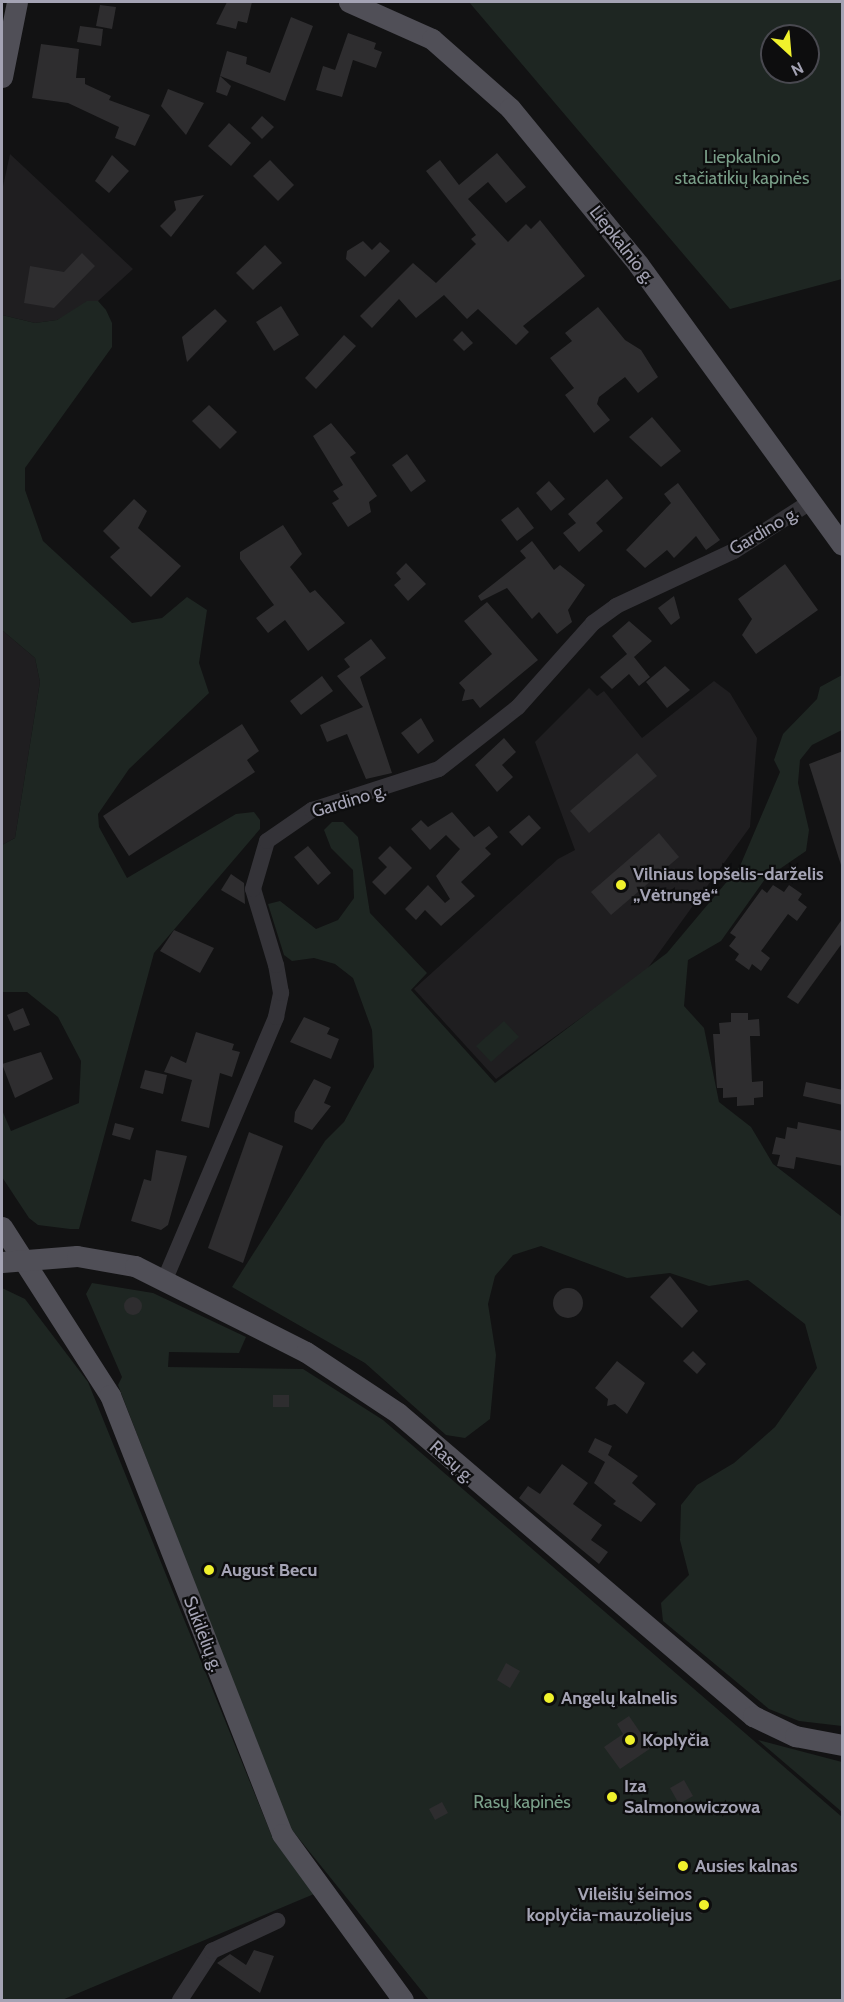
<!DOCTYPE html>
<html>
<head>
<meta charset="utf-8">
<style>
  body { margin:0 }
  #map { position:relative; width:844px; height:2002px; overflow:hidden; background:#121213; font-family:Cabin,sans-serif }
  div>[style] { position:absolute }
  .built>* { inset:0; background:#1f1e20 }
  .green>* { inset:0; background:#1e2622 }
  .building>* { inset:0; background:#2e2d2f }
  .round { border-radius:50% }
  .minor>* { height:16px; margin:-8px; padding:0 8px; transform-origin:8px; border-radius:8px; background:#343338 }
  .major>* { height:21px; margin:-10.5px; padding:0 10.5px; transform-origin:10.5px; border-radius:10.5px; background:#504f57 }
  .dots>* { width:16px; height:16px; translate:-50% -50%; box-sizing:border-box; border:3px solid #0d0d0e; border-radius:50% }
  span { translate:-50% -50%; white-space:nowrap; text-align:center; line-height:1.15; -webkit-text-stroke:4.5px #0d0d0e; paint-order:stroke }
  .park-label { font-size:18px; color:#7a9f89 }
  .street-label { font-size:18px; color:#a4a3b4 }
  .poi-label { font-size:18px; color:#a4a3b4; font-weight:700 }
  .left { translate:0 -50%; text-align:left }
  .right { translate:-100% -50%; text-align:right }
  .frame { position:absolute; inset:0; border:3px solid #a4a3b4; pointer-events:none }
  .north { position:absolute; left:760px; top:24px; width:60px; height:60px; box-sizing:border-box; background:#0d0d0e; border:2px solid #494950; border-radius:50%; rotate:154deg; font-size:16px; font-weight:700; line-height:24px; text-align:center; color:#a4a3b4 }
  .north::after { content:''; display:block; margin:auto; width:21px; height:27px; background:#f0f12c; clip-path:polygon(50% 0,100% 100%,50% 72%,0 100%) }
</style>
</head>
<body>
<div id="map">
  <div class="built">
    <div style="clip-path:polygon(10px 154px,133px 269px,98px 301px,57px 320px,35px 323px,2px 315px,2px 191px)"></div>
    <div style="clip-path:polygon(2px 630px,35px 658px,40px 682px,15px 838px,2px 845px)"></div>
    <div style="clip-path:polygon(714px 681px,730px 693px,757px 738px,750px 827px,645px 972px,496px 1079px,414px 989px,558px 859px,575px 850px,535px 742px,589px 688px,597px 696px,604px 691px,642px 738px)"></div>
  </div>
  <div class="green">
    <div style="clip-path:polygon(evenodd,469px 2px,842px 2px,842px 279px,730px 309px,469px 2px,772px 36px,808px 36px,808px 72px,772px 72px,772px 36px)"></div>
    <div style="clip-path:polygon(87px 301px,98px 301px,106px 310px,112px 323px,112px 347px,25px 468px,25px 490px,43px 541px,132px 623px,162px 618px,187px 597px,207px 610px,199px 663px,209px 693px,129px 769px,98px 814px,99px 827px,127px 878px,236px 814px,254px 812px,260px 820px,260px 829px,154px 953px,79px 1229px,70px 1229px,38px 1225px,29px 1218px,2px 1177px,2px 1110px,11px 1131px,79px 1103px,81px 1061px,58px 1017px,27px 992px,2px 992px,2px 845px,15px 838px,40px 682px,35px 658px,2px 630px,2px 315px,35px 323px,57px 320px)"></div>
    <div style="clip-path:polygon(842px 675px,842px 730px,812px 745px,800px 760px,798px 783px,809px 830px,806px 851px,765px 879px,721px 941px,688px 960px,684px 1006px,704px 1028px,719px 1102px,751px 1127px,773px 1164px,842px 1217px,842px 1726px,799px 1721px,769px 1709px,663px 1621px,661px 1603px,689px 1575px,680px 1540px,681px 1505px,697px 1485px,734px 1463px,775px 1427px,817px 1368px,805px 1324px,748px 1280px,709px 1286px,670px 1273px,627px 1278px,541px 1246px,513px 1255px,495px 1276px,488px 1304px,496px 1355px,490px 1419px,465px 1438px,446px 1435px,365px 1363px,232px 1287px,325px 1141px,344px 1122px,374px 1067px,372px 1030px,353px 978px,335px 964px,314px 958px,292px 961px,284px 955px,268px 904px,280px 901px,316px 929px,338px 920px,354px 898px,353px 870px,331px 848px,324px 830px,332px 822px,343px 822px,358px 837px,370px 913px,427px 973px,411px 990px,495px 1083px,667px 953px,740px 866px,780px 772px,774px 760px,783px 734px,817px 699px,820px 687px)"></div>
    <div style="clip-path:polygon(504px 1021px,519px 1037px,491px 1062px,476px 1046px)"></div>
    <div style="clip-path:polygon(92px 1283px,153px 1293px,246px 1337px,239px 1353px,169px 1352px,168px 1367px,303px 1369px,383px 1420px,842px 1817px,842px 2000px,429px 2000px,288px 1825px,118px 1385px,122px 1377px,86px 1294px)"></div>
    <div style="clip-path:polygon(2px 1288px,25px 1299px,88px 1382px,273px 1839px,314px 1894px,62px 2000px,2px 2000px)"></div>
    <div style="clip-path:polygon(758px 1740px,842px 1762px,842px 1812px)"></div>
  </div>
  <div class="building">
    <div style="clip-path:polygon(227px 2px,252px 2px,247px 23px,238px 21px,236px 29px,216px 24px)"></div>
    <div style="clip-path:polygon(100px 5px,116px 7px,112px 29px,96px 26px)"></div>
    <div style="clip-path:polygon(291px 17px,313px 26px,285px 101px,220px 76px,227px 51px,247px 57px,246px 64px,270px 73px)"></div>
    <div style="clip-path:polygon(80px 26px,103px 29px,101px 46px,77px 42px)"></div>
    <div style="clip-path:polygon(348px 33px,376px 43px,374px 49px,382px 52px,376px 68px,353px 60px,342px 97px,316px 90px,323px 66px,335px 70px)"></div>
    <div style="clip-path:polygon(41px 44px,79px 49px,76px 78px,85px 78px,85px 84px,111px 96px,109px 100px,150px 115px,135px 146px,115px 138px,119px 127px,68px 103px,32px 98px)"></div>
    <div style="clip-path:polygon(220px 76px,231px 86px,227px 96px,216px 92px)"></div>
    <div style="clip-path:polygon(168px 89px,204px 103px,186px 135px,161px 106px)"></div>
    <div style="clip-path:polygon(262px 116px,274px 127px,262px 139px,251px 128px)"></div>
    <div style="clip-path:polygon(229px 123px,251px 143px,231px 166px,208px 146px)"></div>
    <div style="clip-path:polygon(497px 153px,526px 187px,506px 203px,488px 182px,468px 199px,508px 242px,526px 224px,531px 229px,540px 220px,585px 276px,523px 326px,529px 332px,516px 345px,478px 309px,467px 319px,444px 295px,416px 318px,399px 299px,372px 328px,360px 316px,413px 263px,436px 283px,476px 244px,471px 239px,476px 235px,426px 171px,440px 160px,459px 185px)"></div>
    <div style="clip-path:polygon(112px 155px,129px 171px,109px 193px,95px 181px)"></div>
    <div style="clip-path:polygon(270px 160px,294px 185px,278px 201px,253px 176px)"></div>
    <div style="clip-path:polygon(204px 195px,171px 237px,160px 226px,176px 210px,174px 201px)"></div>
    <div style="clip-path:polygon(363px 241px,372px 250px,380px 242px,390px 251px,365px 277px,346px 259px,347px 251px)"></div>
    <div style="clip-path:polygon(265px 245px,282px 263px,253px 290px,236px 273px)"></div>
    <div style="clip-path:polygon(82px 253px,95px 266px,54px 308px,24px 303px,30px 266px,64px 272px)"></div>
    <div style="clip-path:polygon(281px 306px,299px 335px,274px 351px,256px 322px)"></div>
    <div style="clip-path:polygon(598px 307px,625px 340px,641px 350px,658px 377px,638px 393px,625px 377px,599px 397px,597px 404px,610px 420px,594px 433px,565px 395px,574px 388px,550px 358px,572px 341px,565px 333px)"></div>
    <div style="clip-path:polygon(215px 309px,227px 321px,187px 362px,182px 337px)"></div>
    <div style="clip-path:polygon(462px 331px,473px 343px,464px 351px,453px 340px)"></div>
    <div style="clip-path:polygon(344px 335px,356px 346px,316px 389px,305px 378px)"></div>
    <div style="clip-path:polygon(209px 405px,237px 432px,220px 449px,192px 421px)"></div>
    <div style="clip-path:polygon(652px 417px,681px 451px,661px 467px,629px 437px)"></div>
    <div style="clip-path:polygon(331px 423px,356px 453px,350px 457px,377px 496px,369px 502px,371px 512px,348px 527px,332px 503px,339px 499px,333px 491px,343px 485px,313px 436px)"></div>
    <div style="clip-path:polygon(407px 454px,426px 481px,411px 492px,392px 465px)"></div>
    <div style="clip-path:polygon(607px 479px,623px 498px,596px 523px,603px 531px,579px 552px,563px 533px,576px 523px,568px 514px)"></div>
    <div style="clip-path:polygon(549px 481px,565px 499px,551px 511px,536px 493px)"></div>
    <div style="clip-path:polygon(678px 483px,720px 540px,706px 550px,696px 536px,674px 558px,667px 550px,645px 568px,626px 550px,671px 503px,664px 494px)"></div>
    <div style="clip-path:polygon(134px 499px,147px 511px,138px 528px,181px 566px,151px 597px,110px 557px,120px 548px,103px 531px)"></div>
    <div style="clip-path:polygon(518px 507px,534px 528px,517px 541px,501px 520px)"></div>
    <div style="clip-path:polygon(283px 525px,302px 554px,290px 567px,310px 593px,315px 590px,345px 623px,308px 651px,285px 620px,268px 633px,256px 618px,274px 605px,240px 559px,240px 552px)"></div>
    <div style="clip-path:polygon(532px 541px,554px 570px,560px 565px,585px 585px,568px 610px,572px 622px,557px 634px,539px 612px,532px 619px,507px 588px,481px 601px,478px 596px,526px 558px,520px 551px)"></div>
    <div style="clip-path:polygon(406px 563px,426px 584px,408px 601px,394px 585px,401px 579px,396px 573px)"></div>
    <div style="clip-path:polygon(785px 564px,818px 610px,756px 654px,742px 635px,752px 619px,738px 599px)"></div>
    <div style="clip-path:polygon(674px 596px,680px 618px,671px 625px,658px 608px)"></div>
    <div style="clip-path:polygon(487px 602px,538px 660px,480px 708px,473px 699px,462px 701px,465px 690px,459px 683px,492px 654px,464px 621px)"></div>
    <div style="clip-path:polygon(629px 621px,652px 641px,634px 657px,650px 677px,639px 686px,629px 674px,612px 689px,600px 677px,627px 654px,612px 636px)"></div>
    <div style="clip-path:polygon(371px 639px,386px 658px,360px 677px,392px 773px,366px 779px,347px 734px,327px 742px,320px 725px,363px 707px,337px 676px,350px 667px,344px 659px)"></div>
    <div style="clip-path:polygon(665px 666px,690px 690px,667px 708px,646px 682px)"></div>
    <div style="clip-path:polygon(322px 676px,333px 691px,301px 715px,290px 701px)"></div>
    <div style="clip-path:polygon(421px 718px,434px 741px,418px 754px,401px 733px)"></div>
    <div style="clip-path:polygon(242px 724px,259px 751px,247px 760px,255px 772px,129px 856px,103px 816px)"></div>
    <div style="clip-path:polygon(504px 738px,516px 752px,502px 765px,513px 777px,497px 792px,475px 765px)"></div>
    <div style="clip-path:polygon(843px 751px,843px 864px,841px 865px,809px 764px)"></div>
    <div style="clip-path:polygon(637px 753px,657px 776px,589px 833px,570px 811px)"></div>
    <div style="clip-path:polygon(452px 812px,474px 837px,489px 826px,498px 837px,485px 848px,491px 854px,461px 882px,475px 896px,441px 926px,425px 910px,416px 920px,405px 909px,428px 885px,445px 903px,450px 899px,436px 876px,460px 849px,446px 835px,430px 850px,411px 829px,421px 820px,428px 827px)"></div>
    <div style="clip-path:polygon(529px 815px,541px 828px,522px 846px,509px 832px)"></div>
    <div style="clip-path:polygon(659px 833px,679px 857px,611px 915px,591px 892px)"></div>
    <div style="clip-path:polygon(308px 846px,331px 873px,318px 885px,294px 857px)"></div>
    <div style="clip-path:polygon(390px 846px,412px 868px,385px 895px,372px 882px,387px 867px,378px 858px)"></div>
    <div style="clip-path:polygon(231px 874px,244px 883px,245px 904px,221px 890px)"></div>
    <div style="clip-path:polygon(773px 885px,784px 892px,789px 885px,802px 894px,798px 900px,807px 907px,797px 921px,788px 914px,761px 951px,770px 958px,761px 971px,752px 964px,749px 970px,735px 960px,739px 954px,729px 946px,736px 937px,730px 933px,762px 889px,767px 893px)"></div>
    <div style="clip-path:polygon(843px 918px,843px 942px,798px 1004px,787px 997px)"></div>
    <div style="clip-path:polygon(174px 930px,214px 948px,200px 973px,160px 951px)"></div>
    <div style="clip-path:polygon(23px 1008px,30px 1025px,14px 1031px,7px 1015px)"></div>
    <div style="clip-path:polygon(731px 1013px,748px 1013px,748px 1020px,759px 1019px,760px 1036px,750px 1036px,752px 1082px,763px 1081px,763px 1097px,754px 1098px,754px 1105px,737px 1106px,737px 1097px,723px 1098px,723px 1088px,717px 1088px,713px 1034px,720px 1034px,719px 1023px,731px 1022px)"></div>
    <div style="clip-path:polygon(304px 1017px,330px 1028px,327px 1034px,339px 1039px,331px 1059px,290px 1042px)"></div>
    <div style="clip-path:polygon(196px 1032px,234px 1044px,232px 1050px,240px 1052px,232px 1077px,220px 1073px,209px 1128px,181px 1121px,192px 1080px,164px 1072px,171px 1056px,186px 1063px)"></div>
    <div style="clip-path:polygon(41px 1052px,53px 1079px,15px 1098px,2px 1064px)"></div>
    <div style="clip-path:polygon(145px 1070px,167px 1075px,163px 1094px,140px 1088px)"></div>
    <div style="clip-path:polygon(314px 1079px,331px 1087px,324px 1103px,331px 1106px,312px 1130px,294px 1122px,295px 1112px)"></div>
    <div style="clip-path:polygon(806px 1082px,843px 1090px,843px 1105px,803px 1096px)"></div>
    <div style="clip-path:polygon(798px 1122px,843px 1131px,843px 1166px,796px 1157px,794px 1169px,777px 1166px,780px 1155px,772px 1154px,776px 1137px,785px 1139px,787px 1127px,797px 1129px)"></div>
    <div style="clip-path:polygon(115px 1123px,134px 1128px,130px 1140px,112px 1135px)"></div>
    <div style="clip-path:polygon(249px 1132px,283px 1146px,243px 1263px,208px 1248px)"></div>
    <div style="clip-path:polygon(156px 1150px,187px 1156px,168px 1225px,161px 1230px,131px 1221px,144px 1179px,151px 1181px)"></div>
    <div style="clip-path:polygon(670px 1276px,698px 1311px,682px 1328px,650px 1297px)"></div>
    <div class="round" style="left:553px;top:1288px;width:30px;height:30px"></div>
    <div class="round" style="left:124px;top:1297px;width:18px;height:18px"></div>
    <div style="clip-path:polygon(693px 1351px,706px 1364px,697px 1374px,683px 1361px)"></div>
    <div style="clip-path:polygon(617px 1361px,645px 1383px,627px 1414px,615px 1404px,607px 1406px,608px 1399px,595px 1388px)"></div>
    <div style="clip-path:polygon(273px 1395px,289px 1395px,289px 1407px,273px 1407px)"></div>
    <div style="clip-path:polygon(595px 1438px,612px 1446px,608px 1455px,638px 1476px,632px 1483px,656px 1504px,641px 1522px,613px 1504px,616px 1501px,594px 1483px,605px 1462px,588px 1452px)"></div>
    <div style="clip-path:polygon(562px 1464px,588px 1483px,573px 1504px,602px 1525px,591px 1540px,608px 1552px,599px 1564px,519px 1498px,528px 1486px,540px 1494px)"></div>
    <div style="clip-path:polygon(506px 1663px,520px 1671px,510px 1688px,497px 1680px)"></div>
    <div style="clip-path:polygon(629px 1716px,651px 1748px,620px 1769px,604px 1747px,623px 1734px,617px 1724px)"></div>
    <div style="clip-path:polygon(684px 1780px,693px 1796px,679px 1804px,670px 1788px)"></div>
    <div style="clip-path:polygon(442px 1802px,448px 1813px,435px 1820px,429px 1809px)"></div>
    <div style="clip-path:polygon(706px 1896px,712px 1909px,701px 1914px,695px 1901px)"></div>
    <div style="clip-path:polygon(254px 1950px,274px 1956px,260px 1993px,217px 1963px,230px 1954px,246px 1965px)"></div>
  </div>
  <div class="minor">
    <div style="left:165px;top:1279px;width:285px;rotate:-67deg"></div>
    <div style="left:276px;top:1017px;width:25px;rotate:-78deg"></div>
    <div style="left:281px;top:993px;width:28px;rotate:-100deg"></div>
    <div style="left:276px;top:965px;width:79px;rotate:-106.8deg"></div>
    <div style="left:253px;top:889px;width:50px;rotate:-73.7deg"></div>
    <div style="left:267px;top:841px;width:55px;rotate:-34.6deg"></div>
    <div style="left:312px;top:810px;width:133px;rotate:-17.9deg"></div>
    <div style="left:439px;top:769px;width:100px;rotate:-38.1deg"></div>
    <div style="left:518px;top:707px;width:113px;rotate:-48.2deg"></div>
    <div style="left:593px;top:623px;width:29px;rotate:-36deg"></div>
    <div style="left:616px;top:606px;width:130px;rotate:-25deg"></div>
    <div style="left:734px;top:551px;width:93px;rotate:-32.7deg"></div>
    <div style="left:180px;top:2000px;width:59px;rotate:-56.9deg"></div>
    <div style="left:212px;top:1951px;width:72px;rotate:-24.8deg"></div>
  </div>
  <div class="major">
    <div style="left:349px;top:2px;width:91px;rotate:24deg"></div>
    <div style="left:432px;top:39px;width:104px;rotate:41.5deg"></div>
    <div style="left:510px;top:108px;width:202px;rotate:50.6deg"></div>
    <div style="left:638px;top:264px;width:347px;rotate:54deg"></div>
    <div style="left:2px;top:77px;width:76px;rotate:-78.7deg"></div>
    <div style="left:2px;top:1227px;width:200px;rotate:57.3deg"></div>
    <div style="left:110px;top:1395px;width:471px;rotate:68.6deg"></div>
    <div style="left:282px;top:1834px;width:205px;rotate:53.9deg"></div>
    <div style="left:2px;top:1262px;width:75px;rotate:-4.6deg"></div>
    <div style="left:77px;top:1256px;width:59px;rotate:9.8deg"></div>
    <div style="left:135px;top:1266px;width:191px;rotate:26.7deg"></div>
    <div style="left:306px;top:1352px;width:110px;rotate:33.5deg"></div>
    <div style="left:398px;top:1413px;width:467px;rotate:40.5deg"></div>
    <div style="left:753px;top:1716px;width:47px;rotate:25.5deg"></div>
    <div style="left:795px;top:1736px;width:48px;rotate:10.8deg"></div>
  </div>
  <div class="dots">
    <div style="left:621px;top:885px;background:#f0f12c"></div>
    <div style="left:209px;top:1570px;background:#f0f12c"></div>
    <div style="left:549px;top:1698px;background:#f0f12c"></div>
    <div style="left:630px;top:1740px;background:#f0f12c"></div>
    <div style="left:612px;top:1797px;background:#f0f12c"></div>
    <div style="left:683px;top:1866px;background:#f0f12c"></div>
    <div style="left:704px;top:1905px;background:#f0f12c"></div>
  </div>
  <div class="park-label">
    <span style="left:742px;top:168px">Liepkalnio<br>stačiatikių kapinės</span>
    <span style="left:522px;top:1802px">Rasų kapinės</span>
  </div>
  <div class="street-label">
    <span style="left:622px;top:245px;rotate:52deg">Liepkalnio g.</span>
    <span style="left:764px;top:531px;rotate:-31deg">Gardino g.</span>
    <span style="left:349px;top:801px;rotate:-17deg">Gardino g.</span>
    <span style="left:452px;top:1462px;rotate:42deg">Rasų g.</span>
    <span style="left:203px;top:1634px;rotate:69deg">Sukilėlių g.</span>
  </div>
  <div class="poi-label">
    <span class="left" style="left:633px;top:885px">Vilniaus lopšelis-darželis<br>„Vėtrungė“</span>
    <span class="left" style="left:221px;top:1570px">August Becu</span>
    <span class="left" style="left:561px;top:1698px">Angelų kalnelis</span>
    <span class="left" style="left:642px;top:1740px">Koplyčia</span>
    <span class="left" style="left:624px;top:1797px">Iza<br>Salmonowiczowa</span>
    <span class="left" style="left:695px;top:1866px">Ausies kalnas</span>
    <span class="right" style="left:692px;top:1905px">Vileišių šeimos<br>koplyčia-mauzoliejus</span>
  </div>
  <div class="frame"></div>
  <div class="north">N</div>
</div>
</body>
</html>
